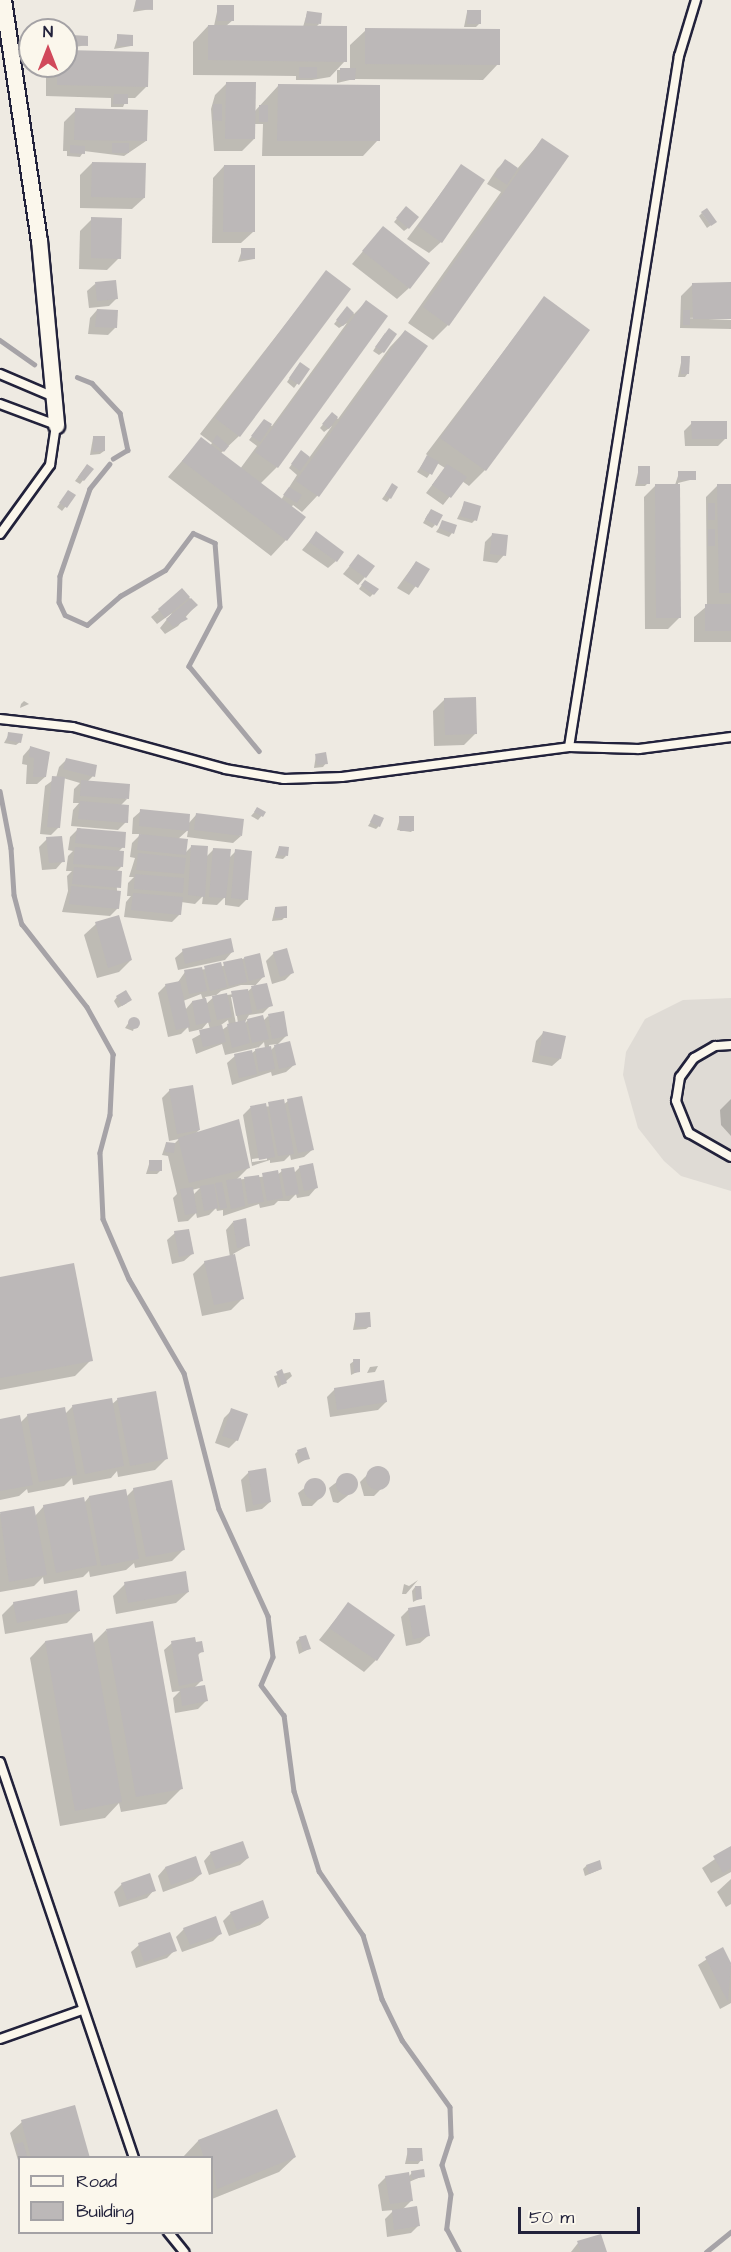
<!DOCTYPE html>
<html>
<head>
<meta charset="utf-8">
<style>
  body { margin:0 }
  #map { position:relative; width:731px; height:2252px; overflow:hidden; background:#eeeae2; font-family:"Architects Daughter",sans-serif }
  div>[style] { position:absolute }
  .built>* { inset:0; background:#dfdbd5 }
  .shadow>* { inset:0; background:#0003 }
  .stream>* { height:4.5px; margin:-2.25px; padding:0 2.25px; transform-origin:2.25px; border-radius:2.25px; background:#a6a3a7 }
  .building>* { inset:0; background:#bcb8b8 }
  .round { border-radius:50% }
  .roads { filter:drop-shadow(2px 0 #22223b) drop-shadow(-2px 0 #22223b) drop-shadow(0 2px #22223b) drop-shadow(0 -2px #22223b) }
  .lane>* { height:8px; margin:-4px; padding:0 4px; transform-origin:4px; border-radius:4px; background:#fbf7ec }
  .street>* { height:15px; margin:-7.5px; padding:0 7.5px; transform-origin:7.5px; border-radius:7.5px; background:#fbf7ec }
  span { translate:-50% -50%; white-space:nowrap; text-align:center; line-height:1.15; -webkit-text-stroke:4.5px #fbf7ec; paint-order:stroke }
  .legend { position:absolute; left:18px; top:2156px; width:195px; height:78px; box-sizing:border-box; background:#fbf7ec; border:2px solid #a4a2a5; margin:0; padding:8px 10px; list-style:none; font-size:18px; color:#22223b }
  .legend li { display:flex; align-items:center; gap:12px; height:30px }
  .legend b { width:30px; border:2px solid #a4a2a5 }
  .north { position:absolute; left:18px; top:18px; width:60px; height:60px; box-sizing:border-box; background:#fbf7ec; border:2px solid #a4a2a5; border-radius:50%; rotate:0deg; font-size:16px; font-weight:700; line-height:24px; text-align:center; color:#22223b }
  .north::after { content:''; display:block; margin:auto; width:21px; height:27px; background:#d1495b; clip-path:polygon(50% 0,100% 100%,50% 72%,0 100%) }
  .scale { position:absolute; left:518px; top:2207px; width:122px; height:27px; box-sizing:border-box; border:3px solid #22223b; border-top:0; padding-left:8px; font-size:18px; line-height:21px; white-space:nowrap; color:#22223b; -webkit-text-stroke:4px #fbf7ec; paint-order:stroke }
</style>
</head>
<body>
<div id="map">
  <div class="built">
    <div style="clip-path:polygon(731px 998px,731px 1191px,681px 1176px,664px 1161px,638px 1128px,623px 1075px,626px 1052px,645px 1019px,683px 1000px)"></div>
  </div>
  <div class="shadow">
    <div style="clip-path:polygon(136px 0,151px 9px,133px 12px)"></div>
    <div style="clip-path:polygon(218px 7px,233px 20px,226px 26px,303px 27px,307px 13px,319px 24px,316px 27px,345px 61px,330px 77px,312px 80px,296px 80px,296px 76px,193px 75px,193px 42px,208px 26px,214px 26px)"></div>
    <div style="clip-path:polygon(467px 12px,479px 24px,476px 27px,464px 27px)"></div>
    <div style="clip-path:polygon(366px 30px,498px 64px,483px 80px,354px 79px,337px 83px,337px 70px,350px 70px,350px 45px)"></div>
    <div style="clip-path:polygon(118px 36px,131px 46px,114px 49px)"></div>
    <div style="clip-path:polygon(72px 37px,87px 45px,69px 48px)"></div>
    <div style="clip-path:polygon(66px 51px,146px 87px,135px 98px,127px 98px,123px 107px,111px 107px,111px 98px,46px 96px,46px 66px,66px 66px)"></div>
    <div style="clip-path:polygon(227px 83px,254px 112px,278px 86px,378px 140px,363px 156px,262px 156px,263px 124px,254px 124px,254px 139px,242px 151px,214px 151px,211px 109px,215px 95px)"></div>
    <div style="clip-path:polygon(76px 110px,146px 141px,124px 156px,84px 151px,80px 157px,67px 156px,67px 151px,63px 151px,64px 122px)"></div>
    <div style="clip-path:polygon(542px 140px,448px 325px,433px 340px,408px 323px,501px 192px,487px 184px,497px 169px,505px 161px,517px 169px)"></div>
    <div style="clip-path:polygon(92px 163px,144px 198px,132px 209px,80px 208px,80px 175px)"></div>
    <div style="clip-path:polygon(224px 166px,253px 232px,241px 243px,212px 243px,213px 178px)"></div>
    <div style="clip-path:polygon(461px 166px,441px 242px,429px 253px,407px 239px)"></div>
    <div style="clip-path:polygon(406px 208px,408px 228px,404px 231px,394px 222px)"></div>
    <div style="clip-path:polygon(702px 213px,711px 225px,707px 228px,699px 216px)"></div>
    <div style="clip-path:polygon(92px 219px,119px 258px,107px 270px,79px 269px,80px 231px)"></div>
    <div style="clip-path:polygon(383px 228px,409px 288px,397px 299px,352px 264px)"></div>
    <div style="clip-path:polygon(242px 250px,254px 259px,238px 262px)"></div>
    <div style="clip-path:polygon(326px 272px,349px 290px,239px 436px,220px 454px,240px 469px,257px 446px,249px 440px,264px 421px,272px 426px,347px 323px,339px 328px,334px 324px,347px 308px,354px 314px,366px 302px,386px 317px,277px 467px,260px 484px,281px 500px,297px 475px,289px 468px,301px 452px,309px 458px,332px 426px,324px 432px,320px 428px,332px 414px,338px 419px,390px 347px,405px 331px,426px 346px,317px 496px,302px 512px,293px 505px,291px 508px,286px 540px,271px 556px,168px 477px,201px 439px,210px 446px,212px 443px,200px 434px)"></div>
    <div style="clip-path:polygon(95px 284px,117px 298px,109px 306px,89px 308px,87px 291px)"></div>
    <div style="clip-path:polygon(693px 284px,731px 284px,731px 317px,686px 318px,731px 320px,731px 329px,680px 328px,681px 296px)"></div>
    <div style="clip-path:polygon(544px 298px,587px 330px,485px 470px,469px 486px,462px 481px,443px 505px,426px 493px,445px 468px,437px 463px,427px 478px,417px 472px,428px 456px,426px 454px)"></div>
    <div style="clip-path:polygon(97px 310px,115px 328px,108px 335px,88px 334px,90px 318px)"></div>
    <div style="clip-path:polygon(385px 333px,383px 352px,379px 355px,373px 351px)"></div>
    <div style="clip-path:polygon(682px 358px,688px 373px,685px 377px,678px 377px)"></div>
    <div style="clip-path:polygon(297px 367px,308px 369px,294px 388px,287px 382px)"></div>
    <div style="clip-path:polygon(692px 423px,726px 438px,718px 446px,685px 446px,684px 431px)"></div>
    <div style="clip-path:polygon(93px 438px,104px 451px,100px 454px,90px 455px)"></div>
    <div style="clip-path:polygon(639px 468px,648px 483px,645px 486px,635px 486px)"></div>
    <div style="clip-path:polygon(84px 469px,92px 469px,80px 484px,75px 481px)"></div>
    <div style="clip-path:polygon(679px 473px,694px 479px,678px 483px,680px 617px,668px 629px,645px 629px,644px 497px,656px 485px,675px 485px)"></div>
    <div style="clip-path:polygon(392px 485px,390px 498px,387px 502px,382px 499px)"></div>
    <div style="clip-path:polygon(718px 485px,731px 485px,731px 642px,694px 642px,694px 617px,707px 606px,706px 497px)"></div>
    <div style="clip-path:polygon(65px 496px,74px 496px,62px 511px,57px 507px)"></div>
    <div style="clip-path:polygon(465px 502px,475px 520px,472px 523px,457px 519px)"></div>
    <div style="clip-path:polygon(428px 514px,435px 525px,432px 528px,423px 523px)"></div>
    <div style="clip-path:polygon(443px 522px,452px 533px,449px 537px,436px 532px)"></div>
    <div style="clip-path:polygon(316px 533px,336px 561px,328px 568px,302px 550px)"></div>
    <div style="clip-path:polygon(493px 534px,504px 555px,497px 563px,483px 561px,485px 542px)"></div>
    <div style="clip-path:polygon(358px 556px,365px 577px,358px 585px,343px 574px)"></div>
    <div style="clip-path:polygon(416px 562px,428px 570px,409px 595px,397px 588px)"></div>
    <div style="clip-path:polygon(362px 585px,377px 590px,370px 597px,359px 589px)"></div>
    <div style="clip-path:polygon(182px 590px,196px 605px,178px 626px,165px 634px,160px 628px,172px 613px,157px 624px,151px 617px)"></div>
    <div style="clip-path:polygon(445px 699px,476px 733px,464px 745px,434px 746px,433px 711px)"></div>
    <div style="clip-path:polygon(24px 701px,29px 704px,20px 708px,21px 704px)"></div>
    <div style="clip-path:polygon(9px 734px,20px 742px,16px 745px,4px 743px)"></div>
    <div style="clip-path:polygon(30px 748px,45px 777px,37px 784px,26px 784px,27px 765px,22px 764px,23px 756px)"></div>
    <div style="clip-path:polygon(316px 755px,326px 763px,323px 767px,314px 768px)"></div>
    <div style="clip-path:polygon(67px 759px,93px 776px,87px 782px,127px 799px,120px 806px,126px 822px,118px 830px,71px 826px,73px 810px,79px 803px,73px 803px,74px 789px,80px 783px,63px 778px,59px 827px,51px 835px,40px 834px,45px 786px,56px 778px,59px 767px)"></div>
    <div style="clip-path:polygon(257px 809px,264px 813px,258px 820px,251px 816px)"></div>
    <div style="clip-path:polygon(141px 811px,188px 824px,196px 815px,241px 836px,233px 843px,187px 837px,188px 830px,178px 839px,184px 854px,192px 846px,206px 857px,214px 849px,228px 859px,236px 851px,247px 899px,239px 907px,225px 905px,225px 897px,217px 905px,202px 904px,203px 896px,195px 904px,181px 902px,180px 914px,172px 922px,124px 917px,126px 902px,131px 896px,127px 896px,128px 883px,134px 877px,129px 877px,135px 858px,130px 857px,132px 843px,141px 834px,132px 834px,133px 818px)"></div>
    <div style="clip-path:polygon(375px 815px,379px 826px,376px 829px,368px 826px)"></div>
    <div style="clip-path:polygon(400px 818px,413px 830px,411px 832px,397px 830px)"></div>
    <div style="clip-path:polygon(79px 828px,123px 847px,118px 852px,121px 867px,116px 872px,118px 908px,110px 916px,62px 912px,68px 891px,67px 876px,72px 871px,66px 871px,68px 856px,73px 851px,68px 850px,70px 837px)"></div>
    <div style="clip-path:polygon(47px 839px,63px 861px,56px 869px,42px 870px,39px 847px)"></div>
    <div style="clip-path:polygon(279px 848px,286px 856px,283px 859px,275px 858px)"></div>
    <div style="clip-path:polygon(275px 908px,285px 917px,282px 920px,272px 921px)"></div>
    <div style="clip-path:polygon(96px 924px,131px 960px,119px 972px,97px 978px,84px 935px)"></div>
    <div style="clip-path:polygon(183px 951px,232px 952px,225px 960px,178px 970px,175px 958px)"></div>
    <div style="clip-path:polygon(274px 953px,292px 973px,285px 980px,272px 984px,266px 961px)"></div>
    <div style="clip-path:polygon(evenodd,245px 958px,263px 977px,253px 988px,271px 1005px,263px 1013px,249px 1015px,244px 1024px,248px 1020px,263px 1021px,268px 1016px,286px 1036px,276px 1046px,294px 1065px,286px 1072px,272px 1076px,271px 1072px,232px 1085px,227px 1063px,235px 1056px,251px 1054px,259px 1047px,225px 1055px,222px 1044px,196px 1054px,192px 1039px,210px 1029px,208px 1022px,202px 1029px,189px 1032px,188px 1027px,181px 1034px,168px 1037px,158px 993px,166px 985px,178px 982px,185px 972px,220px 967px,245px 958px,241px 985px,255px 985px,247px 992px,214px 997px,221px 991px,241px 985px,245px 958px,201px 994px,203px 1000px,192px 1002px,185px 1010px,183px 1001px,201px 994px,245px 958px,216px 995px,206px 1004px,205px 997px,216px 995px,245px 958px,231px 997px,234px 997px,238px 1023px,236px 1024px,231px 997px,245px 958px,228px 1020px,229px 1025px,222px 1030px,221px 1025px,228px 1020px,245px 958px,264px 1042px,265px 1048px,256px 1050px,264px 1042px,245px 958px,277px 1044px,270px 1051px,269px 1045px,277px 1044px)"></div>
    <div style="clip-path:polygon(117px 997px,127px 1003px,118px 1008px,114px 1001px)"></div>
    <div style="clip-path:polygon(131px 1019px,137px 1019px,133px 1031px,125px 1028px)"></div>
    <div style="clip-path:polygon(543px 1033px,560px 1059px,552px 1066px,532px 1062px,536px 1041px)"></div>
    <div style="clip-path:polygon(evenodd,170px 1090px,199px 1130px,192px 1137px,237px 1121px,248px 1168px,236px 1180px,277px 1175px,282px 1171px,293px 1174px,300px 1167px,316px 1188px,309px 1196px,297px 1198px,296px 1194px,289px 1201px,278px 1201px,274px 1205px,260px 1208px,259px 1204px,223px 1216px,223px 1210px,217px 1211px,216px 1208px,209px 1215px,197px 1218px,196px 1213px,188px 1221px,178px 1222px,173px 1198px,177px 1194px,168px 1156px,162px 1155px,166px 1143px,174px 1144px,179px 1139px,169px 1141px,162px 1098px,170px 1090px,200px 1188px,193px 1195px,192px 1190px,200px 1188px)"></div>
    <div style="clip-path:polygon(731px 1099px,731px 1136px,721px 1125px,720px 1110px)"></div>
    <div style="clip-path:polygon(evenodd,288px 1101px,312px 1150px,304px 1157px,291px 1160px,290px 1155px,284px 1161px,270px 1163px,270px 1160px,252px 1166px,243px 1115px,250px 1108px,283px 1105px,288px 1101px,267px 1157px,267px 1160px,252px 1162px,252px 1159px,267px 1157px)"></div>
    <div style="clip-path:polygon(150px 1161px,161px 1170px,157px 1174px,146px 1174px)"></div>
    <div style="clip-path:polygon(233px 1222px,249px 1245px,233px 1254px,243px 1298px,231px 1310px,202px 1316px,193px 1274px,205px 1262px,230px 1257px,226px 1230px)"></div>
    <div style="clip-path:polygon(175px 1233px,192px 1254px,184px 1261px,172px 1264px,167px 1240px)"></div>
    <div style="clip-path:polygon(0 1278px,91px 1360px,75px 1376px,0 1390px)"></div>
    <div style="clip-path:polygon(356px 1314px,370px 1326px,366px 1329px,353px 1330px)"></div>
    <div style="clip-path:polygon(354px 1361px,359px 1371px,351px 1375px,350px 1364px)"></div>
    <div style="clip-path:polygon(378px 1366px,375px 1372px,367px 1373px,370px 1367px)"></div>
    <div style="clip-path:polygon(290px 1372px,292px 1376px,278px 1388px,274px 1376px)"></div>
    <div style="clip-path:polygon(335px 1389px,386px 1402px,378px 1410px,330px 1417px,327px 1397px)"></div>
    <div style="clip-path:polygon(118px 1399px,166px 1459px,155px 1470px,118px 1477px,117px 1471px,111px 1478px,73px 1485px,72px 1478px,64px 1486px,28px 1493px,27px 1489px,19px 1496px,0 1500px,0 1420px,20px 1423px,28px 1415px,65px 1414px,73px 1406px,111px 1405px)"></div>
    <div style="clip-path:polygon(232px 1410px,237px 1440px,229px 1448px,215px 1443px,224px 1418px)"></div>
    <div style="clip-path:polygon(298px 1451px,308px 1458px,298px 1464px,295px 1454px)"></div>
    <div style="clip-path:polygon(372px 1470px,386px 1473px,386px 1484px,374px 1496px,364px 1496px,360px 1482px)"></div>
    <div style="clip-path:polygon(249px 1472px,270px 1502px,262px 1509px,246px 1512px,241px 1480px)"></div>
    <div style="clip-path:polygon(347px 1474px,351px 1475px,355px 1490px,338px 1503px,333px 1502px,329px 1488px)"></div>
    <div style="clip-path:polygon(316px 1479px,326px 1489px,324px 1494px,312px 1506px,302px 1506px,298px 1493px)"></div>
    <div style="clip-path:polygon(134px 1489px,183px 1550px,172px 1561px,135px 1568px,134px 1563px,126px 1570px,90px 1577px,89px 1571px,83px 1577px,44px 1584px,43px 1577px,34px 1586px,0 1592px,0 1514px,33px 1508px,35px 1516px,44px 1506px,84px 1503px,89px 1497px,126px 1497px)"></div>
    <div style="clip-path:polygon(418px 1580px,406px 1594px,402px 1594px,404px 1584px,409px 1586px)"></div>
    <div style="clip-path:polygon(125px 1584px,188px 1592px,176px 1603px,116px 1614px,113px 1596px)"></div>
    <div style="clip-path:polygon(415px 1587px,421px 1598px,413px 1602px,412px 1591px)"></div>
    <div style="clip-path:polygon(14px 1603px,79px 1611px,67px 1623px,5px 1634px,2px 1615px)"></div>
    <div style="clip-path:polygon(348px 1604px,376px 1660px,364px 1672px,319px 1640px)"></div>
    <div style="clip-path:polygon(409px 1609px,428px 1636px,420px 1643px,406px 1646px,401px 1617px)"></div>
    <div style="clip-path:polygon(106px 1630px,182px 1788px,166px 1804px,121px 1812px,119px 1803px,105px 1818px,60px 1826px,30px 1658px,45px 1642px,92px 1644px)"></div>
    <div style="clip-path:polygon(300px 1638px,309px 1649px,299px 1654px,296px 1642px)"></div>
    <div style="clip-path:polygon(172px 1643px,202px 1651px,197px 1656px,201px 1681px,194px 1688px,206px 1701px,198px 1709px,175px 1713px,173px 1698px,180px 1691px,172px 1692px,164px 1650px)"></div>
    <div style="clip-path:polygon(731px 1848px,731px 1872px,711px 1883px,702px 1868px)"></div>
    <div style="clip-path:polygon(211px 1853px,248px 1858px,240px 1865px,209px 1875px,204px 1861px)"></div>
    <div style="clip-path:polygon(586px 1866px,601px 1869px,585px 1876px,583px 1869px)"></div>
    <div style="clip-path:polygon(165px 1868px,201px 1874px,193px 1881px,163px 1892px,158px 1876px)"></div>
    <div style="clip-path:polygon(731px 1879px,731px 1904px,726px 1907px,717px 1892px)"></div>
    <div style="clip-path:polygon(122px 1884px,154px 1890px,147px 1898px,119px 1907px,114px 1892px)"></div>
    <div style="clip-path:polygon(231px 1913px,268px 1918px,260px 1925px,229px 1936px,223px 1921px)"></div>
    <div style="clip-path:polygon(184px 1929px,221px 1933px,213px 1941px,182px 1952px,176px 1937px)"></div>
    <div style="clip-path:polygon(139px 1945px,175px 1950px,167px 1958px,136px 1968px,131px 1952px)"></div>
    <div style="clip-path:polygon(722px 1949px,731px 1966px,731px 2003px,720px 2009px,698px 1965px)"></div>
    <div style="clip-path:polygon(276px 2111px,295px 2157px,279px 2172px,212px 2199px,212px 2158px,183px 2157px,198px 2141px)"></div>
    <div style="clip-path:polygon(22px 2122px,88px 2158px,20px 2158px,20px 2167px,10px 2133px)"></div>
    <div style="clip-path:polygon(408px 2150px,421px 2160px,418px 2164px,405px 2164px)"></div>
    <div style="clip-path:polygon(412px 2173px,423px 2176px,409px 2182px,412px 2200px,402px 2210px,418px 2226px,411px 2233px,387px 2237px,385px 2219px,394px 2210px,382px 2211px,378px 2185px,386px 2177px,408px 2177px)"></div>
    <div style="clip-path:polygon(578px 2243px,605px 2252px,571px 2252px)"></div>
  </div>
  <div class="stream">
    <div style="left:0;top:340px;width:42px;rotate:35.2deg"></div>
    <div style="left:77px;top:377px;width:16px;rotate:22deg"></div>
    <div style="left:92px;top:383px;width:41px;rotate:47deg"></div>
    <div style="left:120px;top:413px;width:38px;rotate:78deg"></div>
    <div style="left:128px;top:450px;width:17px;rotate:149deg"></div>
    <div style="left:110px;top:464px;width:32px;rotate:129deg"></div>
    <div style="left:90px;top:489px;width:92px;rotate:109deg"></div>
    <div style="left:60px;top:576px;width:26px;rotate:92deg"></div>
    <div style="left:59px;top:602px;width:14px;rotate:65deg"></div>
    <div style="left:65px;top:615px;width:24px;rotate:24deg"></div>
    <div style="left:87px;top:625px;width:44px;rotate:-41.3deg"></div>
    <div style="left:120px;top:596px;width:52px;rotate:-30deg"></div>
    <div style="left:165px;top:570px;width:46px;rotate:-52.9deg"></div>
    <div style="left:193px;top:533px;width:24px;rotate:24deg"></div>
    <div style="left:215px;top:543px;width:64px;rotate:85.5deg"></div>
    <div style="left:220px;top:607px;width:67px;rotate:117.7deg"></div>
    <div style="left:189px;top:666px;width:110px;rotate:50.5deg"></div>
    <div style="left:0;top:791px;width:58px;rotate:79.1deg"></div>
    <div style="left:11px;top:848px;width:47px;rotate:86.3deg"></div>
    <div style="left:14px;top:895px;width:30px;rotate:75deg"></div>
    <div style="left:22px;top:924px;width:105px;rotate:51.9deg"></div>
    <div style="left:87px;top:1007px;width:54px;rotate:61deg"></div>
    <div style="left:113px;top:1054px;width:61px;rotate:92.8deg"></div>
    <div style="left:110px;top:1115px;width:39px;rotate:105deg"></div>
    <div style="left:100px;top:1153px;width:66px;rotate:87.4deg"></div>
    <div style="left:103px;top:1219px;width:65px;rotate:66.6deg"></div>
    <div style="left:129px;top:1279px;width:109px;rotate:59.7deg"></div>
    <div style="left:184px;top:1373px;width:140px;rotate:75.6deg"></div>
    <div style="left:219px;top:1509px;width:118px;rotate:65.4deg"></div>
    <div style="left:268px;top:1616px;width:41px;rotate:83deg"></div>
    <div style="left:273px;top:1657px;width:30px;rotate:113deg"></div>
    <div style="left:261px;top:1685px;width:38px;rotate:53deg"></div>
    <div style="left:284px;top:1715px;width:77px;rotate:82.5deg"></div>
    <div style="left:294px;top:1791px;width:84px;rotate:72.6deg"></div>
    <div style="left:319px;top:1871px;width:78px;rotate:55.5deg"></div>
    <div style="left:363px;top:1935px;width:67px;rotate:73.5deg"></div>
    <div style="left:382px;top:1999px;width:46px;rotate:64deg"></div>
    <div style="left:402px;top:2040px;width:82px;rotate:54.4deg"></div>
    <div style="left:450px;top:2107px;width:30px;rotate:88deg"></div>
    <div style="left:451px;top:2137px;width:29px;rotate:108deg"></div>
    <div style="left:442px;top:2165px;width:30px;rotate:73deg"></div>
    <div style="left:451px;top:2194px;width:35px;rotate:97deg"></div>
    <div style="left:447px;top:2229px;width:26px;rotate:62deg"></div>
    <div style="left:706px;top:2252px;width:32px;rotate:-39deg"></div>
  </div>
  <div class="building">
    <div style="clip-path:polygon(136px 0,153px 0,153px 10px,135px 9px)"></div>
    <div style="clip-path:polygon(217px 5px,234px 5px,234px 21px,217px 21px)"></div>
    <div style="clip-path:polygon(467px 10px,481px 10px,481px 24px,467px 24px)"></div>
    <div style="clip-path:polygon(307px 11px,322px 13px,321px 24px,305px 23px)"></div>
    <div style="clip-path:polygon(208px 25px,347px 26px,347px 62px,208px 60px)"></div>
    <div style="clip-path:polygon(365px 28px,500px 29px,500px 65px,365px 64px)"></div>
    <div style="clip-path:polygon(117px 34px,133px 35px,133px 46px,117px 46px)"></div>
    <div style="clip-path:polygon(72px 35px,88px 36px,88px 46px,71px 45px)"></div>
    <div style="clip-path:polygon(66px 50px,149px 52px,148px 87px,57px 85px,57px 66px,66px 66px)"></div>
    <div style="clip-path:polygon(299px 67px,317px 67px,317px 78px,299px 78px)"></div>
    <div style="clip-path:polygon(340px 68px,356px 68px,355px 80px,340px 80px)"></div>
    <div style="clip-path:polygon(226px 82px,256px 82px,255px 139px,225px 139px)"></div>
    <div style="clip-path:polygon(278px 84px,380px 85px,380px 141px,277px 141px)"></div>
    <div style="clip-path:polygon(114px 94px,128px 94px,128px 104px,113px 104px)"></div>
    <div style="clip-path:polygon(213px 104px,222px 104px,222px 121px,213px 120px)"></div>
    <div style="clip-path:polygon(259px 105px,268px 105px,268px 122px,259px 122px)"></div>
    <div style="clip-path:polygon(75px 108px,148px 110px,147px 141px,74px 140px)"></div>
    <div style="clip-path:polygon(542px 138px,569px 156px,449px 326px,423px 307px)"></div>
    <div style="clip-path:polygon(112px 143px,129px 143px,129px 153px,112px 153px)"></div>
    <div style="clip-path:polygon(70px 145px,85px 146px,85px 154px,70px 153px)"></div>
    <div style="clip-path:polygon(505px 159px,518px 168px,507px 185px,494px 176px)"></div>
    <div style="clip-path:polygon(92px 162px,146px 163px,145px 198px,91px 197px)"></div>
    <div style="clip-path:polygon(461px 164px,485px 180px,442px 243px,418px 226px)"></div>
    <div style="clip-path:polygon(224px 165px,255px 165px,255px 232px,223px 232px)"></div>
    <div style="clip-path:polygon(406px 206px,419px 217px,409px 229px,396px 218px)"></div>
    <div style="clip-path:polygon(707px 208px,717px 222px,711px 226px,701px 212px)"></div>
    <div style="clip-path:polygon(91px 217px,122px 218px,121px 259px,91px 258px)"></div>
    <div style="clip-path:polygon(383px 226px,430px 263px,410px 289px,362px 251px)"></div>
    <div style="clip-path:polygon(241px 248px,255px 248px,255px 259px,241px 259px)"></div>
    <div style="clip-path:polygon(326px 270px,351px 289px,240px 437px,215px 418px)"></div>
    <div style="clip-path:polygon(116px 280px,118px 299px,97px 301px,95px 282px)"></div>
    <div style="clip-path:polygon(731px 282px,731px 319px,693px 319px,692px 283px)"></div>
    <div style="clip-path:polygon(544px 296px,590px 330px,486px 471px,440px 438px)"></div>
    <div style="clip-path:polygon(366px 300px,388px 316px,278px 468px,255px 452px)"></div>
    <div style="clip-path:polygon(347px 306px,354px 313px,343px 326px,336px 320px)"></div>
    <div style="clip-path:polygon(97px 309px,118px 310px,117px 328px,95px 327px)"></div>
    <div style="clip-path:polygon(683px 310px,690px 310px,690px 325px,683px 325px)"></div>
    <div style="clip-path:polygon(389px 328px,397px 334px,384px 353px,375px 347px)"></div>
    <div style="clip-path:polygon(405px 330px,428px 346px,319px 497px,296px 481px)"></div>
    <div style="clip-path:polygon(681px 356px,690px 356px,689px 374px,681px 374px)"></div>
    <div style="clip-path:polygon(300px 362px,310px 369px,299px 385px,289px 378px)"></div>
    <div style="clip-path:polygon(332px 412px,338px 417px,329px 429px,322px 424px)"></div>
    <div style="clip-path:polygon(264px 419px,272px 424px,260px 442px,251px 436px)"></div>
    <div style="clip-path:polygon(691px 421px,727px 421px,727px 439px,692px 439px)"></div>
    <div style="clip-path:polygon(217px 435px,229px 446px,224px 452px,212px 442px)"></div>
    <div style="clip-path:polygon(93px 436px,105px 436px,105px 451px,93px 452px)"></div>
    <div style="clip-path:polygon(201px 437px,306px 517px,287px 541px,182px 461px)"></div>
    <div style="clip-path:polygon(301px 450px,310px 457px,300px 471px,291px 464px)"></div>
    <div style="clip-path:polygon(427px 455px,439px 462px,432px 475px,420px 468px)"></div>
    <div style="clip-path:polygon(87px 464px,94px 469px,84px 481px,78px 477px)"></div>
    <div style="clip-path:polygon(447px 464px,467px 477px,451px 498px,432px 485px)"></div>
    <div style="clip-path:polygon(638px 466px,650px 466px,650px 484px,638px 484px)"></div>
    <div style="clip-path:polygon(678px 471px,696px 471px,696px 480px,678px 480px)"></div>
    <div style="clip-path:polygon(392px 483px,398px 487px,391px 499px,385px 495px)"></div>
    <div style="clip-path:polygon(655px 484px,680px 484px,681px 618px,656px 618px)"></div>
    <div style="clip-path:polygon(717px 484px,731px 484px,731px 593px,719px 593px)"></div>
    <div style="clip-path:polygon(289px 487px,302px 495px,297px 503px,283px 495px)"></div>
    <div style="clip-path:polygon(68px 490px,76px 495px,67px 508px,59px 503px)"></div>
    <div style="clip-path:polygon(464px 501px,481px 506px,477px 521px,460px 516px)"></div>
    <div style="clip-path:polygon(708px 503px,715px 503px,715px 520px,708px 520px)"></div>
    <div style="clip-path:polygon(431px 509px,443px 515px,437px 526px,425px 519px)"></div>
    <div style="clip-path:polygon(442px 520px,457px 525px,454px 534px,439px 528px)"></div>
    <div style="clip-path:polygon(708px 529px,715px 529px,715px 546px,708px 546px)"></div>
    <div style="clip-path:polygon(316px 531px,344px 552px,337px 562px,309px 542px)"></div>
    <div style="clip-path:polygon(492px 533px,508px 535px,506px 556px,490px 554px)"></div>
    <div style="clip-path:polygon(358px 554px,375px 566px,366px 578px,349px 566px)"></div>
    <div style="clip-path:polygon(416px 561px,430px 569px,418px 588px,404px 580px)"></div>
    <div style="clip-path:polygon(365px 580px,379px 589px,374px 595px,361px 585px)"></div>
    <div style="clip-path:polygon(182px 588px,190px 597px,165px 618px,158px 609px)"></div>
    <div style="clip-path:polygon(191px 598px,198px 605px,185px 616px,188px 619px,173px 627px,166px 619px)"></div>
    <div style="clip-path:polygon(705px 604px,731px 604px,731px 631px,705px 631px)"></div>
    <div style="clip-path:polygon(476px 697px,477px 734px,445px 735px,444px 698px)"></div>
    <div style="clip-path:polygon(8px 732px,23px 734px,21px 743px,7px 740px)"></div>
    <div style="clip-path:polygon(30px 746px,50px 752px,46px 777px,33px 777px,34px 758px,29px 757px)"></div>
    <div style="clip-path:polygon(326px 752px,328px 764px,317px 765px,315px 754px)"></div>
    <div style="clip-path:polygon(66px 758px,97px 765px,95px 777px,63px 769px)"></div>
    <div style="clip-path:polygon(52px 776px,65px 777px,60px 828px,47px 827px)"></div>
    <div style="clip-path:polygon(81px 780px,130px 784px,129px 799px,80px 796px)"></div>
    <div style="clip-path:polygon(80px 801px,129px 805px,128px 823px,78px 819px)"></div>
    <div style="clip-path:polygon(257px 807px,266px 812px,263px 817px,254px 812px)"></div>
    <div style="clip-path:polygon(140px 809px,190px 814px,189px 831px,139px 826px)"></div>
    <div style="clip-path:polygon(196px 813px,244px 819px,242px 836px,194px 830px)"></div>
    <div style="clip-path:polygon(374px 814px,384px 818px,380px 827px,370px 822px)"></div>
    <div style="clip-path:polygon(399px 816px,414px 816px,414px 831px,400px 831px)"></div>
    <div style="clip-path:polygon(77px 828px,126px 832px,125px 848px,75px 843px)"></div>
    <div style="clip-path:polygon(139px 834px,188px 839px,186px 855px,137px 850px)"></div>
    <div style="clip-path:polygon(62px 836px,65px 862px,49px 863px,46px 837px)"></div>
    <div style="clip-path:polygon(191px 845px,208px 846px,205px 897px,188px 895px)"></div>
    <div style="clip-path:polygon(279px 846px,289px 847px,288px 856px,277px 855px)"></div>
    <div style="clip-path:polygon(75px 847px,124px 851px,123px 867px,73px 864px)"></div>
    <div style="clip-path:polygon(213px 848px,231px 849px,226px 898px,209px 897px)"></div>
    <div style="clip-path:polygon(235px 849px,252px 851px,248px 900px,231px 898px)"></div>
    <div style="clip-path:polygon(138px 853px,186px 858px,184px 874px,136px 870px)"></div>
    <div style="clip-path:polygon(74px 867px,122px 871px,121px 888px,72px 884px)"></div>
    <div style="clip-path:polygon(135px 874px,184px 878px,183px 893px,134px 889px)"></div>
    <div style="clip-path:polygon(71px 886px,121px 891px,119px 909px,69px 904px)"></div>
    <div style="clip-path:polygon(133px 893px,183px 897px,181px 915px,131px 910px)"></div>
    <div style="clip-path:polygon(287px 906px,287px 918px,275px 918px,275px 907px)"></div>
    <div style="clip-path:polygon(119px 915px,132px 960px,108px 968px,95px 922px)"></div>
    <div style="clip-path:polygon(231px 938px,234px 952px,185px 964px,182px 949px)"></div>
    <div style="clip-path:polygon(287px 948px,294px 973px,280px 977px,273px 952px)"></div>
    <div style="clip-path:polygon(260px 953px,265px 977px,249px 981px,244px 957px)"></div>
    <div style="clip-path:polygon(242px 958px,247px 982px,229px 986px,223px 962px)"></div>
    <div style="clip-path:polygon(221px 962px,227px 987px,210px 991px,204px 966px)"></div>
    <div style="clip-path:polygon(202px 967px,207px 991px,189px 994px,184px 970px)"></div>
    <div style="clip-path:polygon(180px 981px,190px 1027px,176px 1030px,165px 984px)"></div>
    <div style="clip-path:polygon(267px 983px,273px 1006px,257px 1010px,251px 986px)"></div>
    <div style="clip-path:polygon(248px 989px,252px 1013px,236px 1016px,231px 991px)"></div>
    <div style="clip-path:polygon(126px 990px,132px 1000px,122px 1006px,116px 996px)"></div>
    <div style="clip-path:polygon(227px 993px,232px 1017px,217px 1020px,212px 996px)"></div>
    <div style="clip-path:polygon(206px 998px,211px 1022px,196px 1025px,192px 1001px)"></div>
    <div style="clip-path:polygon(284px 1011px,288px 1036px,272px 1039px,268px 1014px)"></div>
    <div style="clip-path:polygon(263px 1015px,269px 1039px,252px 1043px,247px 1019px)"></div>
    <div class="round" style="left:128px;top:1017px;width:12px;height:12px"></div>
    <div style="clip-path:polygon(245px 1020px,250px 1043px,232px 1048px,227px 1024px)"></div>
    <div style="clip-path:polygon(222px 1025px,226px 1042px,203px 1047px,199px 1030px)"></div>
    <div style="clip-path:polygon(543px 1031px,566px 1036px,561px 1059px,539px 1055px)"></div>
    <div style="clip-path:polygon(290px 1041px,296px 1065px,279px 1069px,274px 1045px)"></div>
    <div style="clip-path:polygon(271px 1046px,275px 1069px,259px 1072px,255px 1049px)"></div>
    <div style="clip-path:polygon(252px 1050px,257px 1074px,239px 1078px,234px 1054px)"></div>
    <div style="clip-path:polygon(193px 1085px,200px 1130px,177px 1134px,169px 1089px)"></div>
    <div style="clip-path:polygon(302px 1096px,314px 1150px,298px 1153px,287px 1099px)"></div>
    <div style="clip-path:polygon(284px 1099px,294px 1154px,278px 1156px,268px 1102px)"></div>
    <div style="clip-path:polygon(266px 1103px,275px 1157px,259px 1160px,250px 1106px)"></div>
    <div style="clip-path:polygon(239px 1119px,250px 1168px,189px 1183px,178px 1138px)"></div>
    <div style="clip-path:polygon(166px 1142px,175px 1143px,174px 1153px,165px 1152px)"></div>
    <div style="clip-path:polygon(149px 1160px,162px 1160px,162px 1171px,149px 1171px)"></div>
    <div style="clip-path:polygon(313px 1163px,318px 1188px,304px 1191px,299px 1166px)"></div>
    <div style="clip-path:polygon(294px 1167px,299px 1194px,286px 1196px,281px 1169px)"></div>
    <div style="clip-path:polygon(278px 1170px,283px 1198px,267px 1201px,262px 1173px)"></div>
    <div style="clip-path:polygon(259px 1175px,264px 1202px,248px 1204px,244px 1177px)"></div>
    <div style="clip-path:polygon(241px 1178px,245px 1206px,231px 1209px,226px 1180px)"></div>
    <div style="clip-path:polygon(222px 1182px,227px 1208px,220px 1209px,215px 1183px)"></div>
    <div style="clip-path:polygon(214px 1184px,218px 1208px,204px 1211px,200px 1186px)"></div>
    <div style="clip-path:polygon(193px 1187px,197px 1213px,185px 1215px,180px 1189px)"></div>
    <div style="clip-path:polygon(246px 1218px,250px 1246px,237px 1248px,233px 1221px)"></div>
    <div style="clip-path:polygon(189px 1229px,194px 1254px,179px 1257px,174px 1231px)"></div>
    <div style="clip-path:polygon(235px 1254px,244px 1299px,214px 1305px,204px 1261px)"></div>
    <div style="clip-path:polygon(74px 1263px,93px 1361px,0 1378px,0 1277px)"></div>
    <div style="clip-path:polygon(370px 1312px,371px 1327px,356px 1327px,355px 1313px)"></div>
    <div style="clip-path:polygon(353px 1359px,360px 1359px,360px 1372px,354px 1373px)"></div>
    <div style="clip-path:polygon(282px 1369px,287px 1383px,282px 1385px,276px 1372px)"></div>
    <div style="clip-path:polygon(384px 1380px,387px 1402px,337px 1410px,334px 1388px)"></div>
    <div style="clip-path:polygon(156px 1391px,168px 1459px,130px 1466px,117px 1398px)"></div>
    <div style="clip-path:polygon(112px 1398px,124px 1466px,85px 1474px,72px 1405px)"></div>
    <div style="clip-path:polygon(65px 1407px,77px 1475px,39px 1482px,27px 1414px)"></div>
    <div style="clip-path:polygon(231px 1408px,248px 1414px,238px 1441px,222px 1436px)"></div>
    <div style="clip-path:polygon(20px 1415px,33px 1485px,0 1491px,0 1419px)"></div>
    <div style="clip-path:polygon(306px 1447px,310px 1459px,301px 1461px,297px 1450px)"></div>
    <div class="round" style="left:366px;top:1466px;width:24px;height:24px"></div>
    <div style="clip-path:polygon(266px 1468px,271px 1502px,253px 1505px,248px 1471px)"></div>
    <div class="round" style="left:336px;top:1473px;width:22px;height:22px"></div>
    <div class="round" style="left:304px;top:1478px;width:22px;height:22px"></div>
    <div style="clip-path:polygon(172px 1480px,185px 1550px,146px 1557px,133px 1488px)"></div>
    <div style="clip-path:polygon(126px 1489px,139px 1559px,101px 1566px,89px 1496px)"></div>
    <div style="clip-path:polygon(84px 1497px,97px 1565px,56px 1573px,43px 1505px)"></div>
    <div style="clip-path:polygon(34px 1506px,47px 1575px,9px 1582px,0 1512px)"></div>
    <div style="clip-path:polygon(186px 1571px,189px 1592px,128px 1603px,124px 1582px)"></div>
    <div style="clip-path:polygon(415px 1586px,421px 1586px,422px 1599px,416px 1600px)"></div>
    <div style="clip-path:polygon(77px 1590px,80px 1611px,17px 1623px,13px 1602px)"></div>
    <div style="clip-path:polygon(348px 1602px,395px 1635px,377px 1661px,329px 1628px)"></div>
    <div style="clip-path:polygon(425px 1605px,430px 1636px,413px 1639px,408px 1608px)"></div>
    <div style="clip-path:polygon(153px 1621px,183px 1789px,136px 1797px,106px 1629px)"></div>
    <div style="clip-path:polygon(92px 1633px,122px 1802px,75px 1811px,45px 1641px)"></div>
    <div style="clip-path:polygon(306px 1635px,311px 1649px,303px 1651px,299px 1637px)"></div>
    <div style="clip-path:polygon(195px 1637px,196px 1642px,202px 1641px,204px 1652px,198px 1653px,203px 1681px,179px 1686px,171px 1641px)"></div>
    <div style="clip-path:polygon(205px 1685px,208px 1701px,182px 1706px,180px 1689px)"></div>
    <div style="clip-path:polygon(243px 1841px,249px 1858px,216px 1869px,210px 1852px)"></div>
    <div style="clip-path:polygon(731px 1846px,731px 1868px,723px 1873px,713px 1856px)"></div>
    <div style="clip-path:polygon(196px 1856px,202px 1874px,171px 1885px,165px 1867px)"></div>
    <div style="clip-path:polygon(600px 1860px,602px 1869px,589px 1874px,586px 1865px)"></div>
    <div style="clip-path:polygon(150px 1873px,156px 1891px,127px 1900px,121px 1883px)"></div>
    <div style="clip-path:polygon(263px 1900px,269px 1918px,237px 1930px,230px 1912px)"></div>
    <div style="clip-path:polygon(216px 1916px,222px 1934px,190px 1945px,183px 1928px)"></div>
    <div style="clip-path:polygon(170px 1932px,177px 1951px,144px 1962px,138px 1943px)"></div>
    <div style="clip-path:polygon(723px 1947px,731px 1963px,728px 2002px,705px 1957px)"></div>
    <div style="clip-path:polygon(75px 2105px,90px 2158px,31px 2158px,21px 2120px)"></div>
    <div style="clip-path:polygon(277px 2109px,296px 2157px,217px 2189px,212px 2158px,204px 2158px,198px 2140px)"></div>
    <div style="clip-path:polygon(23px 2142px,27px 2156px,19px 2158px,15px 2144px)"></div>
    <div style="clip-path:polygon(407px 2148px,422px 2148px,423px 2161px,408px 2161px)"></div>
    <div style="clip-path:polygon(424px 2169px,425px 2177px,412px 2179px,411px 2171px)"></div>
    <div style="clip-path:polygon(409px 2172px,413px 2201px,390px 2204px,385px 2176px)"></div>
    <div style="clip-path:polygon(417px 2206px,420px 2226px,394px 2230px,392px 2210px)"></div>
    <div style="clip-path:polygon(601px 2234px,607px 2252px,581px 2252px,577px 2241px)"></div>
  </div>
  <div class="roads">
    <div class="lane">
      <div style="left:0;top:374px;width:59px;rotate:23.1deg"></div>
      <div style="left:0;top:404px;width:60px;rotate:20.6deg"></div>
      <div style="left:56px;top:425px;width:40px;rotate:98.5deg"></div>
      <div style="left:50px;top:465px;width:85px;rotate:125.9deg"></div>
      <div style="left:0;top:719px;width:73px;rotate:6.3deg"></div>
      <div style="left:73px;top:727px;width:158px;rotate:15.4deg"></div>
      <div style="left:225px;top:769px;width:60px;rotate:9.6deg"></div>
      <div style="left:284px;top:779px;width:58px;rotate:-2deg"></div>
      <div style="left:342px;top:777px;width:229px;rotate:-7.5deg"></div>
      <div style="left:569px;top:747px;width:700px;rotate:-80.96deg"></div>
      <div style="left:679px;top:56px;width:59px;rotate:-73.1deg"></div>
      <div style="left:569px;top:747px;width:70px;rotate:1.6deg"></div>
      <div style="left:639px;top:749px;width:93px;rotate:-7.4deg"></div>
      <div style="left:731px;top:1045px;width:16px;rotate:176deg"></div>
      <div style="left:715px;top:1046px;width:24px;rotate:150deg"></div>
      <div style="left:694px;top:1058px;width:24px;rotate:126deg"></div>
      <div style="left:680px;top:1077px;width:24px;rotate:99deg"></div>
      <div style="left:676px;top:1101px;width:35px;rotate:68deg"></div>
      <div style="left:689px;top:1133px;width:48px;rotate:29.7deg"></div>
      <div style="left:0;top:1762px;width:418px;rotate:71.3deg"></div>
      <div style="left:0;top:2039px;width:87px;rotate:-19.5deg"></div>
      <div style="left:168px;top:2232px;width:26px;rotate:51deg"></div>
    </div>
    <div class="street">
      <div style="left:3px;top:0;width:243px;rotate:81.5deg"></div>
      <div style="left:39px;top:240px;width:186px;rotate:84.7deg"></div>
    </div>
  </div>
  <ul class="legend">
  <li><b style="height:8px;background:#fbf7ec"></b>Road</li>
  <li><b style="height:16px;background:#bcb8b8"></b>Building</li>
  </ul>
  <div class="north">N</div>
  <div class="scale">50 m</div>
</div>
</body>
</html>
